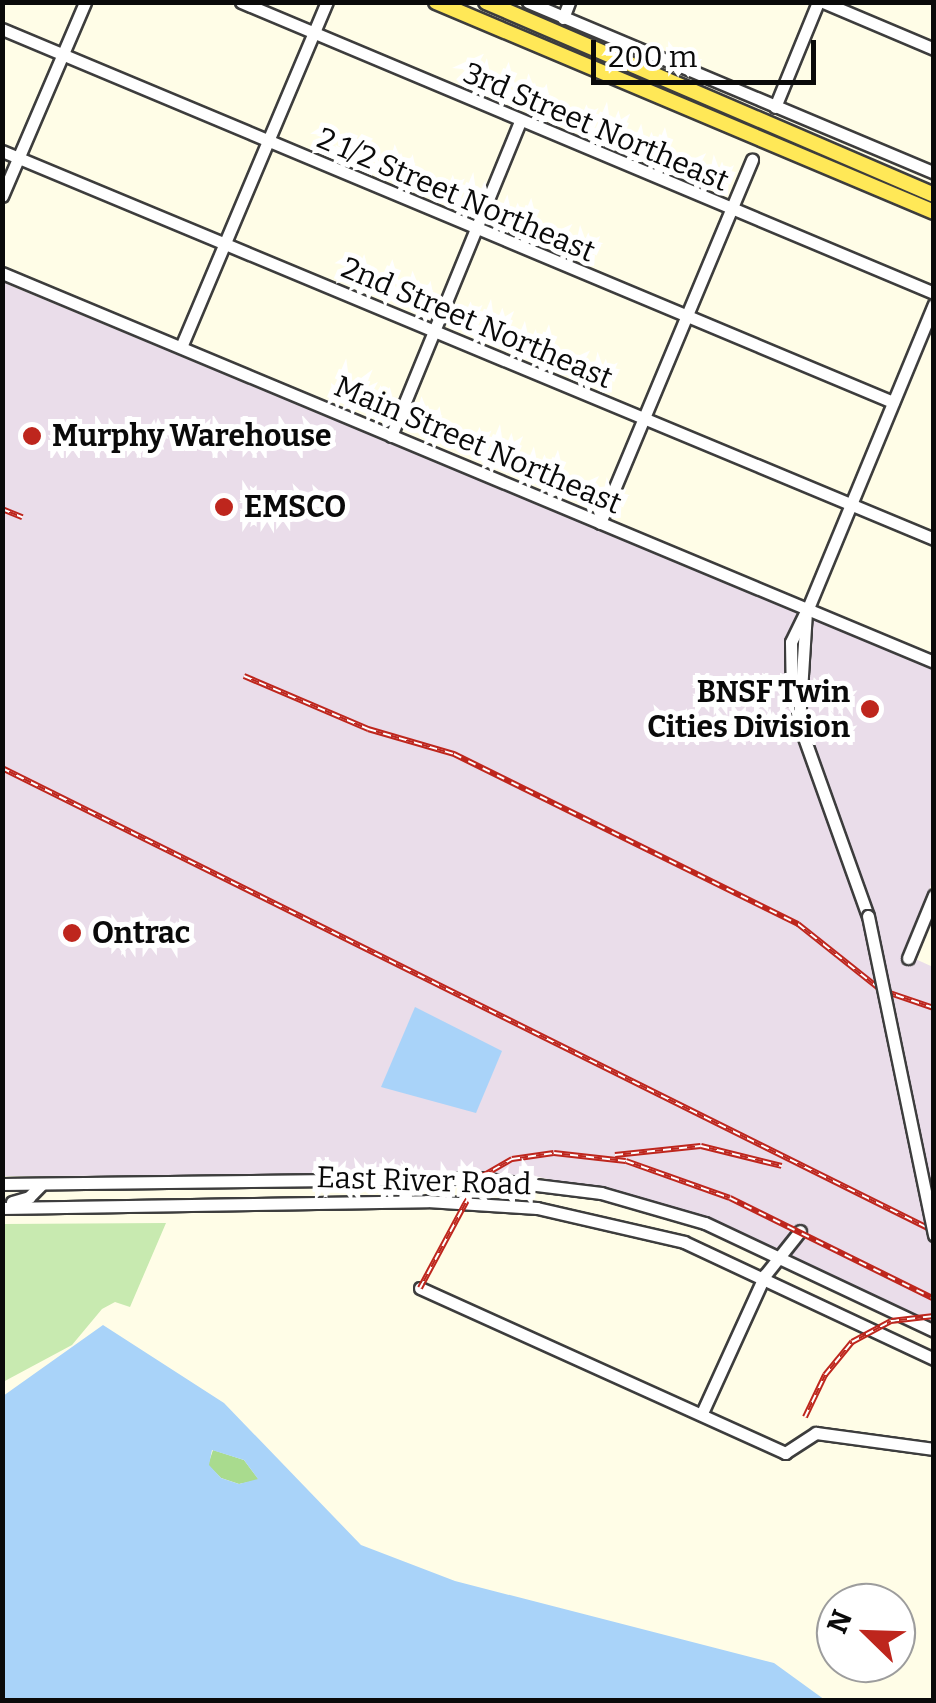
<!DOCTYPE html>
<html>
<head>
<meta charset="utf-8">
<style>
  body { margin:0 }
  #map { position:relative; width:936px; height:1703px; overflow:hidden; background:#fffde7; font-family:Bitter,serif }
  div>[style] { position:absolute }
  .industrial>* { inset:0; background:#eaddea }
  .green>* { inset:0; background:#c8eab0 }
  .forest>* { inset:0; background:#a9db8e }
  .water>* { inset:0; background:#a9d3f9 }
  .roads { filter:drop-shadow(2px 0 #3d3d3d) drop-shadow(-2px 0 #3d3d3d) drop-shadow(0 2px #3d3d3d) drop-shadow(0 -2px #3d3d3d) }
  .minor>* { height:11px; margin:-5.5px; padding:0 5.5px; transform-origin:5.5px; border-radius:5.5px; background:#fff }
  .major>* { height:14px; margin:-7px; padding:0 7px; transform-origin:7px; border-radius:7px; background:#ffe857 }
  .rail>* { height:6px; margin-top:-3px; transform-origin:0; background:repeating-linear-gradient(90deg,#fff 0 8px,#be261d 0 16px); box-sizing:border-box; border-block:2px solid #be261d }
  .bridges { filter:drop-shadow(2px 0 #3d3d3d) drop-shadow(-2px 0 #3d3d3d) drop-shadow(0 2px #3d3d3d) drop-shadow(0 -2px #3d3d3d) }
  .minor-bridge>* { height:11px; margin:-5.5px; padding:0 5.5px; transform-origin:5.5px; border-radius:5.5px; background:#fff }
  .dots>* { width:28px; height:28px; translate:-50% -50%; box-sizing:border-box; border:5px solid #fff; border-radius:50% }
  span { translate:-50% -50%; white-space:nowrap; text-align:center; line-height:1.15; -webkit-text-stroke:10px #fff; paint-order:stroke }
  .street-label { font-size:30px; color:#0a0a0a }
  .poi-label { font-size:30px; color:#0a0a0a; font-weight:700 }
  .left { translate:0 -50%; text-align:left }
  .right { translate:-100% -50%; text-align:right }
  .frame { position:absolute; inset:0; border:5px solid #0a0a0a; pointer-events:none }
  .north { position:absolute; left:816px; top:1583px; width:100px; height:100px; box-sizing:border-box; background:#fff; border:2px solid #9d9d9d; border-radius:50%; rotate:293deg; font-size:28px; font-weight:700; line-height:40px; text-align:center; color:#0a0a0a }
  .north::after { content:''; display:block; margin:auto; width:35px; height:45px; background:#be261d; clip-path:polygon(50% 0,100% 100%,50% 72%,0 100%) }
  .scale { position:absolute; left:591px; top:40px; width:225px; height:45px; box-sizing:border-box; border:5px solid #0a0a0a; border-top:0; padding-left:12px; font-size:30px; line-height:35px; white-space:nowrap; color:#0a0a0a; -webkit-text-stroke:8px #fff; paint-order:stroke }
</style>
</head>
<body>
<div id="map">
  <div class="industrial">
    <div style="clip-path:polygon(2px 282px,933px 669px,933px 877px,911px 957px,933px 967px,933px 1324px,691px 1212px,530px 1175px,3px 1176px)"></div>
  </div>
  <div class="green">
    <div style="clip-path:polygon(166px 1223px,130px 1307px,115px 1302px,102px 1309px,72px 1345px,3px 1382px,3px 1224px)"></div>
  </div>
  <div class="forest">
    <div style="clip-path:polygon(213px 1450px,244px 1460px,259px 1480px,239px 1484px,221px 1478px,208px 1465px)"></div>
  </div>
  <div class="water">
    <div style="clip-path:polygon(415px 1007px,502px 1051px,476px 1113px,381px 1087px)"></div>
    <div style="clip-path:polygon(evenodd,103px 1325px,224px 1403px,361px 1545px,455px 1581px,774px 1663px,825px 1700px,3px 1700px,3px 1396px,103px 1325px,212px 1450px,244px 1460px,258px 1479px,239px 1484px,221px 1478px,209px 1465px,212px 1450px)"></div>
  </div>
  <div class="roads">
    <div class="minor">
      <div style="left:241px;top:2px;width:752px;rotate:22.78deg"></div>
      <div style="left:528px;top:2px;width:441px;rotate:22.8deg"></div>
      <div style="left:823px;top:2px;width:121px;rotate:22.9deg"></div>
      <div style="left:563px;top:18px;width:17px;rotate:-69deg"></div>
      <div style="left:2px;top:29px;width:966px;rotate:22.72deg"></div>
      <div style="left:775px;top:107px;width:113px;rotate:-67.7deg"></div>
      <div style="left:2px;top:151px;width:1010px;rotate:22.6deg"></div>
      <div style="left:2px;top:196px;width:211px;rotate:-66.8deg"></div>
      <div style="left:2px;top:273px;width:1010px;rotate:22.65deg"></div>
      <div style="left:181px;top:347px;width:375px;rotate:-67.1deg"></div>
      <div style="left:391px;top:436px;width:339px;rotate:-67.7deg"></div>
      <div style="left:600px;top:523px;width:394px;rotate:-67.3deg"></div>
      <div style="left:792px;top:700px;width:58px;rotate:-91deg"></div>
      <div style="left:791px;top:642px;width:32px;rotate:-64deg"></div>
      <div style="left:797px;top:718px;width:210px;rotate:70.3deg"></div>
      <div style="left:799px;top:723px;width:110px;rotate:-86.4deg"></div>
      <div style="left:806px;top:613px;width:334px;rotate:-67.5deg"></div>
      <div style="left:908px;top:958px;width:68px;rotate:-67.6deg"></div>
      <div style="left:2px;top:1184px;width:477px;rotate:-0.7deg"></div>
      <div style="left:479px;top:1178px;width:123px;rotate:7deg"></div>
      <div style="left:601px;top:1193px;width:108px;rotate:16.1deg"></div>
      <div style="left:705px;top:1223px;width:253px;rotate:25.2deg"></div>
      <div style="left:12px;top:1202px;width:18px;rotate:-16deg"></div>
      <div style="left:29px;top:1197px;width:17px;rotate:-45deg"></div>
      <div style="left:2px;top:1208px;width:425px;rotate:-0.9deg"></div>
      <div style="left:427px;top:1201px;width:110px;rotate:3.6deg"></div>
      <div style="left:537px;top:1208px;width:151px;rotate:13deg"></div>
      <div style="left:684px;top:1242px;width:276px;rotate:25.1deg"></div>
      <div style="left:420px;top:1288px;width:401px;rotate:24.3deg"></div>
      <div style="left:785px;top:1453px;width:37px;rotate:-33deg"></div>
      <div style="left:816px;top:1433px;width:119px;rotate:7.7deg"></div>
      <div style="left:702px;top:1413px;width:152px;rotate:-65.5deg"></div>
      <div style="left:765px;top:1275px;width:56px;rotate:-51.5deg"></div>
    </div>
    <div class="major">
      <div style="left:436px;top:2px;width:540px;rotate:22.86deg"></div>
      <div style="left:486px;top:2px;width:488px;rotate:23.3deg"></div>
    </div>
  </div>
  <div class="rail">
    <div style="left:2px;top:509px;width:22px;rotate:22deg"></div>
    <div style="left:244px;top:676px;width:135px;rotate:23.1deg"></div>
    <div style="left:368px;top:729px;width:90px;rotate:16.2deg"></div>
    <div style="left:454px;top:754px;width:384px;rotate:26.3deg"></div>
    <div style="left:798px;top:924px;width:106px;rotate:38.5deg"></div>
    <div style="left:881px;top:990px;width:56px;rotate:18.8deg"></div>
    <div style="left:2px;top:768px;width:1041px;rotate:26.42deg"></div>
    <div style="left:615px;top:1155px;width:86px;rotate:-6deg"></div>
    <div style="left:701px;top:1146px;width:83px;rotate:13.9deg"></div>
    <div style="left:420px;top:1288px;width:125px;rotate:-61.8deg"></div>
    <div style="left:479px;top:1178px;width:38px;rotate:-30deg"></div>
    <div style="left:512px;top:1159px;width:42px;rotate:-8.1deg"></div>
    <div style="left:554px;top:1153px;width:72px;rotate:6.3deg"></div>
    <div style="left:626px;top:1161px;width:110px;rotate:19.6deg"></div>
    <div style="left:730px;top:1198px;width:228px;rotate:26.3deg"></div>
    <div style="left:805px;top:1417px;width:47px;rotate:-64.5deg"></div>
    <div style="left:825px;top:1375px;width:43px;rotate:-50.7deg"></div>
    <div style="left:852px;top:1342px;width:44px;rotate:-28.3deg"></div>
    <div style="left:891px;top:1321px;width:43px;rotate:-6.6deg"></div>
  </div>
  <div class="bridges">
    <div class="minor-bridge">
      <div style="left:868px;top:916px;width:326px;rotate:78.3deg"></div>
    </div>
  </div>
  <div class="dots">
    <div style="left:32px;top:436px;background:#be261d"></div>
    <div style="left:224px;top:507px;background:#be261d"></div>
    <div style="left:870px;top:709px;background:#be261d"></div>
    <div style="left:72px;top:933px;background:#be261d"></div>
  </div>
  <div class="street-label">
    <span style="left:596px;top:127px;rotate:23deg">3rd Street Northeast</span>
    <span style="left:456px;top:195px;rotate:23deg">2 1/2 Street Northeast</span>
    <span style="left:477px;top:323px;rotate:23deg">2nd Street Northeast</span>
    <span style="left:478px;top:445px;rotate:23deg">Main Street Northeast</span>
    <span style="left:424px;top:1181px;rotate:2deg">East River Road</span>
  </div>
  <div class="poi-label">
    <span class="left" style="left:52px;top:436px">Murphy Warehouse</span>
    <span class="left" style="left:244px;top:507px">EMSCO</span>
    <span class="right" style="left:850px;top:709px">BNSF Twin<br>Cities Division</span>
    <span class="left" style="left:92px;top:933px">Ontrac</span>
  </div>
  <div class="frame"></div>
  <div class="north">N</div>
  <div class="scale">200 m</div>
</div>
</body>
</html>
